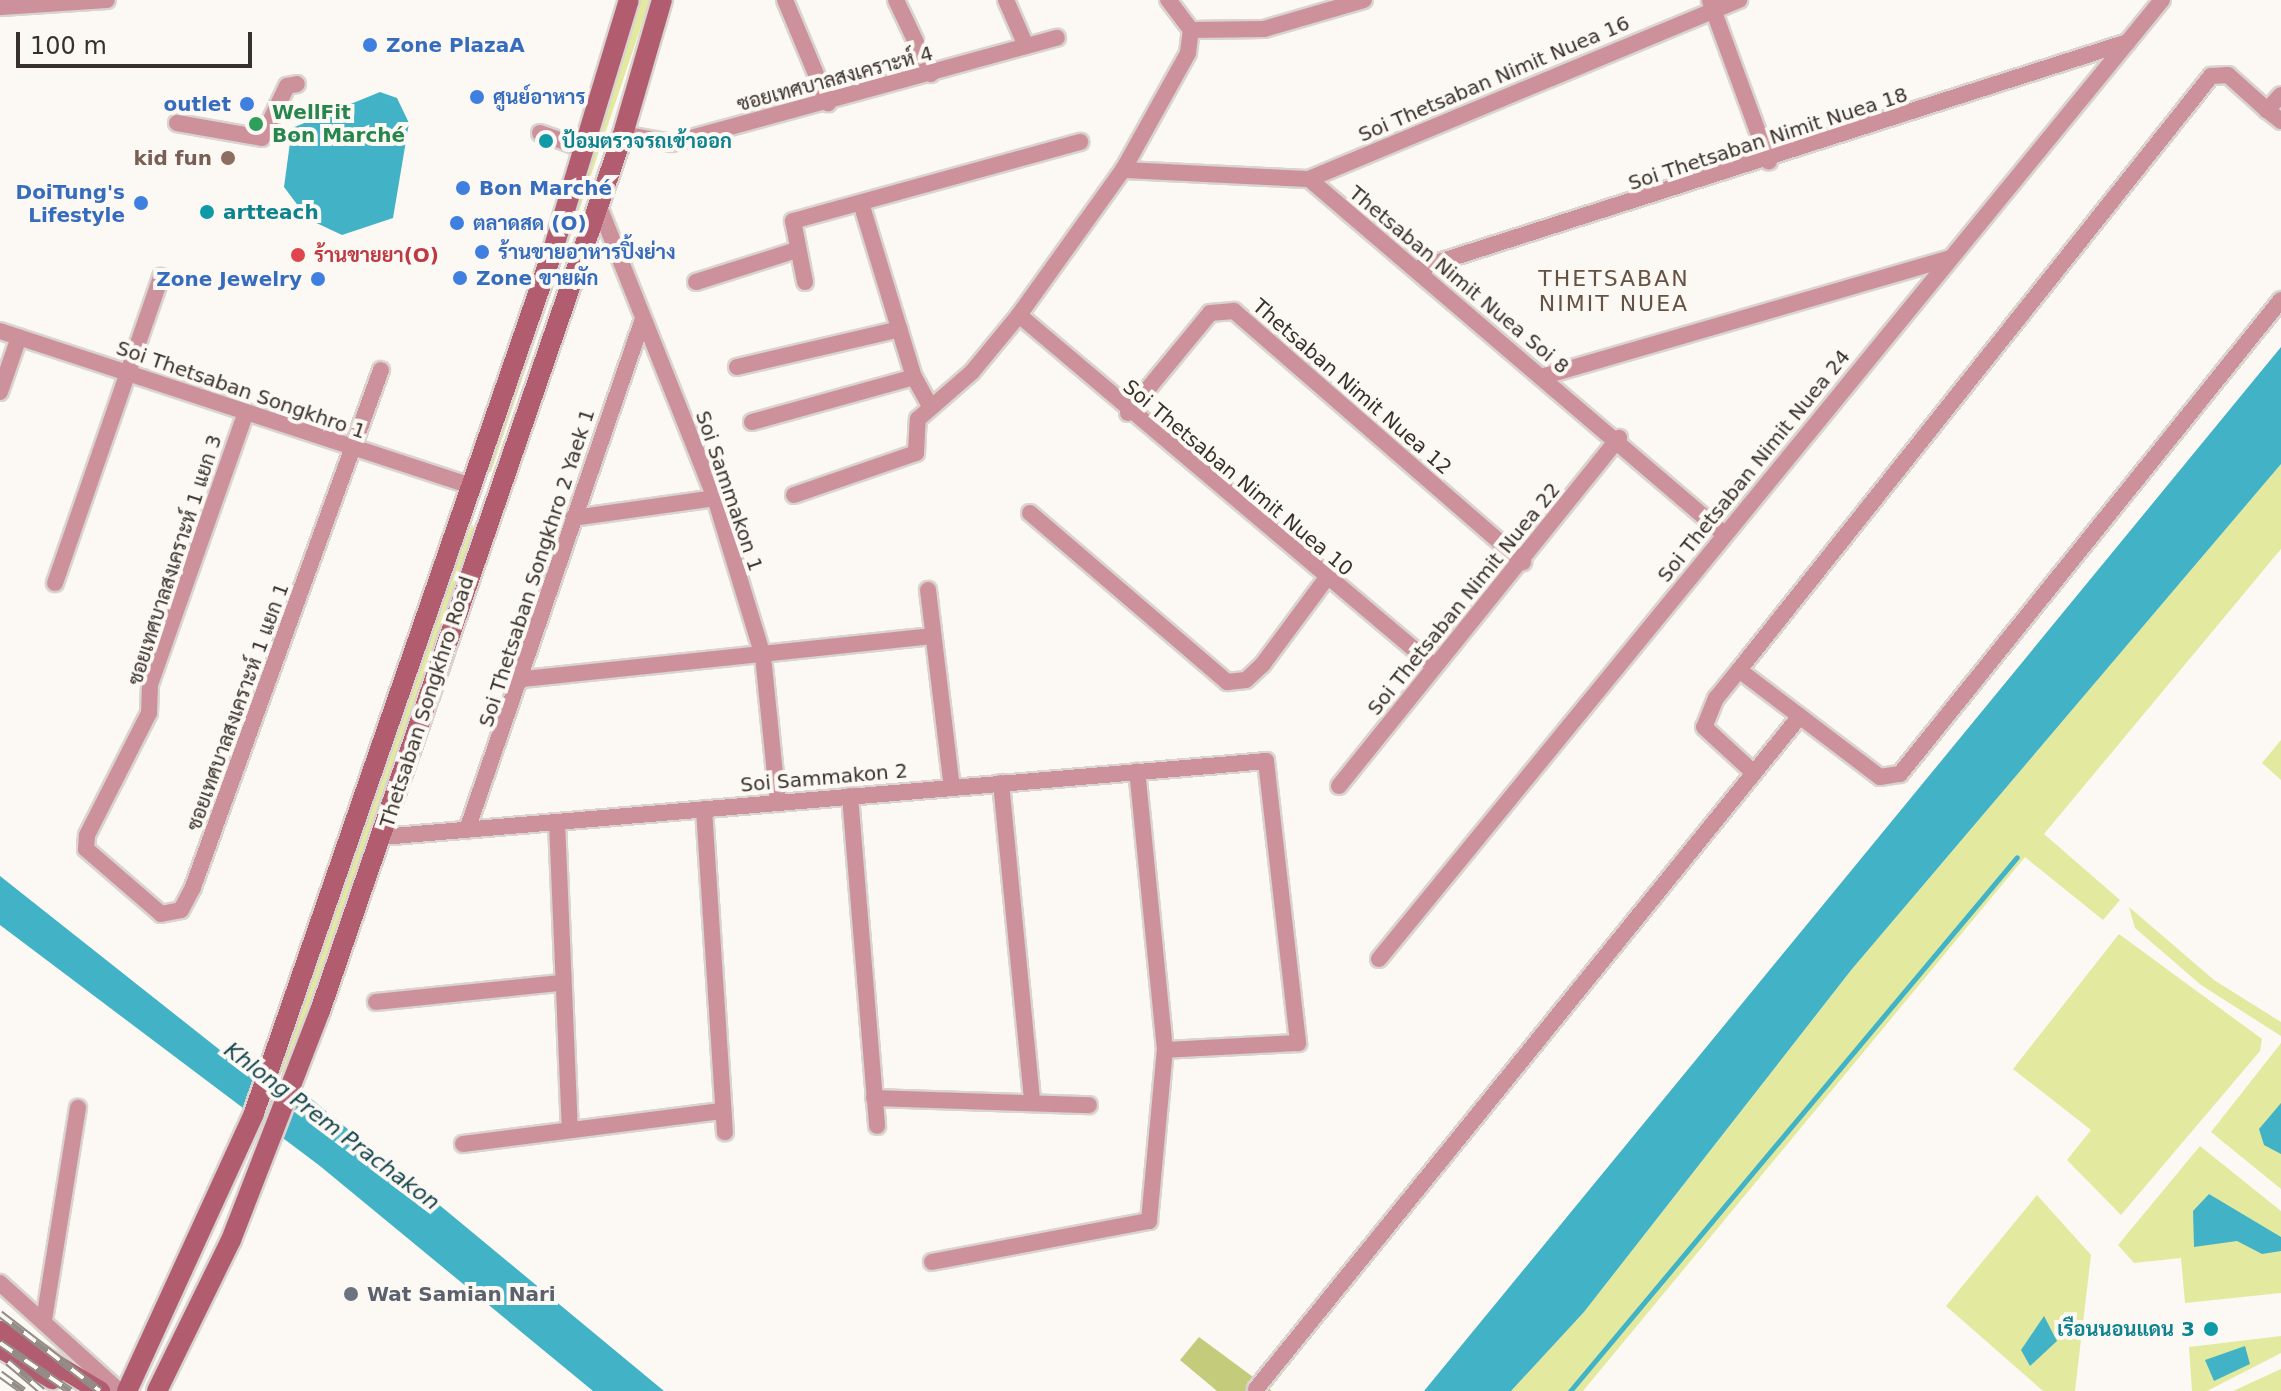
<!DOCTYPE html>
<html>
<head>
<meta charset="utf-8">
<style>
  body { margin:0 }
  #map { position:relative; width:2281px; height:1391px; overflow:hidden; background:#fcf8f4; font-family:"DejaVu Sans",Sarabun,sans-serif }
  div>[style] { position:absolute }
  .green>* { inset:0; background:#e3eaa0 }
  .forest>* { inset:0; background:#c4cb7b }
  .water>* { inset:0; background:#42b3c6 }
  .stream>* { height:5px; margin:-2.5px; padding:0 2.5px; transform-origin:2.5px; border-radius:2.5px; background:#42b3c6 }
  .roads { filter:drop-shadow(2px 0 #d9d4d0) drop-shadow(-2px 0 #d9d4d0) drop-shadow(0 2px #d9d4d0) drop-shadow(0 -2px #d9d4d0) }
  .street>* { height:16px; margin:-8px; padding:0 8px; transform-origin:8px; border-radius:8px; background:#cd919b }
  .secondary>* { height:20px; margin:-10px; padding:0 10px; transform-origin:10px; border-radius:10px; background:#b25d6f }
  .rail>* { height:8px; margin-top:-4px; transform-origin:0; background:repeating-linear-gradient(90deg,#fcf8f4 0 15px,#938d88 0 30px); box-sizing:border-box; border-block:2px solid #938d88 }
  .dots>* { width:22px; height:22px; translate:-50% -50%; box-sizing:border-box; border:4px solid #fcf8f4; border-radius:50% }
  span { translate:-50% -50%; white-space:nowrap; text-align:center; line-height:1.15; -webkit-text-stroke:8px #fcf8f4; paint-order:stroke }
  .shop-label { font-size:20px; color:#366cbe; font-weight:700 }
  .left { translate:0 -50%; text-align:left }
  .right { translate:-100% -50%; text-align:right }
  .street-label { font-size:20px; color:#38302a }
  .leisure-label { font-size:20px; color:#27864d; font-weight:700 }
  .culture-label { font-size:20px; color:#0d838f; font-weight:700 }
  .education-label { font-size:20px; color:#785e54; font-weight:700 }
  .health-label { font-size:20px; color:#be3a42; font-weight:700 }
  .worship-label { font-size:20px; color:#5b616d; font-weight:700 }
  .neighbourhood-label { font-size:22px; color:#645344; letter-spacing:2px }
  .water-label { font-size:22px; color:#12444d; font-style:italic }
  .scale { position:absolute; left:16px; top:32px; width:236px; height:36px; box-sizing:border-box; border:4px solid #38302a; border-top:0; padding-left:10px; font-size:24px; line-height:28px; white-space:nowrap; color:#38302a; -webkit-text-stroke:6px #fcf8f4; paint-order:stroke }
</style>
</head>
<body>
<div id="map">
  <div class="green">
    <div style="clip-path:polygon(639px 0,650px 0,491px 472px,486px 469px)"></div>
    <div style="clip-path:polygon(2281px 464px,2281px 549px,2044px 834px,2120px 900px,2103px 920px,2025px 857px,1583px 1391px,1511px 1391px,1584px 1312px,1852px 969px)"></div>
    <div style="clip-path:polygon(472px 524px,475px 531px,287px 1074px,280px 1072px,351px 849px)"></div>
    <div style="clip-path:polygon(2281px 740px,2281px 780px,2262px 763px)"></div>
    <div style="clip-path:polygon(2129px 907px,2214px 980px,2281px 1022px,2281px 1036px,2201px 985px,2135px 928px)"></div>
    <div style="clip-path:polygon(2119px 934px,2262px 1039px,2260px 1051px,2121px 1215px,2067px 1160px,2091px 1130px,2013px 1069px)"></div>
    <div style="clip-path:polygon(2281px 1043px,2281px 1189px,2211px 1132px)"></div>
    <div style="clip-path:polygon(2200px 1146px,2281px 1211px,2281px 1293px,2185px 1303px,2181px 1258px,2134px 1263px,2118px 1245px)"></div>
    <div style="clip-path:polygon(2037px 1195px,2091px 1255px,2075px 1391px,2043px 1391px,1946px 1306px)"></div>
    <div style="clip-path:polygon(2281px 1336px,2281px 1353px,2207px 1391px,2192px 1391px,2189px 1347px)"></div>
    <div style="clip-path:polygon(2281px 1369px,2281px 1391px,2233px 1391px)"></div>
  </div>
  <div class="forest">
    <div style="clip-path:polygon(1199px 1337px,1272px 1391px,1217px 1391px,1180px 1360px)"></div>
  </div>
  <div class="water">
    <div style="clip-path:polygon(380px 92px,397px 98px,409px 123px,393px 218px,342px 235px,308px 219px,284px 187px,292px 128px)"></div>
    <div style="clip-path:polygon(2281px 347px,2281px 464px,1852px 969px,1584px 1312px,1511px 1391px,1424px 1391px)"></div>
    <div style="clip-path:polygon(0 876px,249px 1073px,309px 1097px,664px 1391px,593px 1391px,320px 1166px,0 925px)"></div>
    <div style="clip-path:polygon(2281px 1103px,2281px 1154px,2264px 1145px,2259px 1129px)"></div>
    <div style="clip-path:polygon(2209px 1194px,2281px 1237px,2281px 1251px,2262px 1254px,2237px 1241px,2194px 1247px,2193px 1211px)"></div>
    <div style="clip-path:polygon(2044px 1316px,2057px 1341px,2030px 1366px,2021px 1350px)"></div>
    <div style="clip-path:polygon(2245px 1346px,2250px 1364px,2214px 1381px,2205px 1360px)"></div>
  </div>
  <div class="stream">
    <div style="left:1570px;top:1391px;width:696px;rotate:-50.07deg"></div>
  </div>
  <div class="roads">
    <div class="street">
      <div style="left:785px;top:0;width:112px;rotate:67.3deg"></div>
      <div style="left:896px;top:0;width:82px;rotate:64.7deg"></div>
      <div style="left:1006px;top:0;width:50px;rotate:66.5deg"></div>
      <div style="left:1710px;top:1px;width:171px;rotate:69.9deg"></div>
      <div style="left:0;top:7px;width:107px;rotate:-3.7deg"></div>
      <div style="left:1191px;top:30px;width:73px;rotate:-0.8deg"></div>
      <div style="left:1264px;top:29px;width:104px;rotate:-16.2deg"></div>
      <div style="left:2281px;top:95px;width:21px;rotate:133deg"></div>
      <div style="left:2267px;top:110px;width:52px;rotate:-138.1deg"></div>
      <div style="left:2228px;top:75px;width:17px;rotate:177deg"></div>
      <div style="left:2211px;top:76px;width:759px;rotate:128.47deg"></div>
      <div style="left:1739px;top:670px;width:177px;rotate:37.2deg"></div>
      <div style="left:1880px;top:777px;width:20px;rotate:-9deg"></div>
      <div style="left:1900px;top:774px;width:608px;rotate:-51.21deg"></div>
      <div style="left:2267px;top:110px;width:18px;rotate:38deg"></div>
      <div style="left:177px;top:123px;width:86px;rotate:10deg"></div>
      <div style="left:262px;top:138px;width:58px;rotate:-64.3deg"></div>
      <div style="left:287px;top:86px;width:10px;rotate:-11deg"></div>
      <div style="left:540px;top:133px;width:48px;rotate:19.6deg"></div>
      <div style="left:623px;top:134px;width:50px;rotate:10.4deg"></div>
      <div style="left:672px;top:143px;width:399px;rotate:-15.3deg"></div>
      <div style="left:1123px;top:170px;width:186px;rotate:2.8deg"></div>
      <div style="left:1309px;top:179px;width:546px;rotate:40.54deg"></div>
      <div style="left:1309px;top:179px;width:466px;rotate:-22.6deg"></div>
      <div style="left:861px;top:203px;width:182px;rotate:73.1deg"></div>
      <div style="left:914px;top:377px;width:31px;rotate:61deg"></div>
      <div style="left:598px;top:204px;width:316px;rotate:68.3deg"></div>
      <div style="left:715px;top:498px;width:165px;rotate:73.1deg"></div>
      <div style="left:763px;top:656px;width:148px;rotate:84.2deg"></div>
      <div style="left:1417px;top:269px;width:746px;rotate:-17.71deg"></div>
      <div style="left:696px;top:282px;width:106px;rotate:-17.6deg"></div>
      <div style="left:805px;top:282px;width:62px;rotate:-101.1deg"></div>
      <div style="left:793px;top:221px;width:298px;rotate:-15.4deg"></div>
      <div style="left:1019px;top:315px;width:544px;rotate:40.22deg"></div>
      <div style="left:0;top:331px;width:494px;rotate:18.2deg"></div>
      <div style="left:737px;top:367px;width:167px;rotate:-13.1deg"></div>
      <div style="left:1541px;top:377px;width:426px;rotate:-16.2deg"></div>
      <div style="left:0;top:392px;width:58px;rotate:-70.9deg"></div>
      <div style="left:246px;top:412px;width:289px;rotate:109.4deg"></div>
      <div style="left:150px;top:685px;width:28px;rotate:92deg"></div>
      <div style="left:149px;top:713px;width:137px;rotate:116.9deg"></div>
      <div style="left:87px;top:835px;width:14px;rotate:94deg"></div>
      <div style="left:86px;top:849px;width:99px;rotate:40.9deg"></div>
      <div style="left:161px;top:914px;width:20px;rotate:-11deg"></div>
      <div style="left:181px;top:910px;width:26px;rotate:-62deg"></div>
      <div style="left:193px;top:887px;width:550px;rotate:-70.02deg"></div>
      <div style="left:1128px;top:413px;width:129px;rotate:-50.6deg"></div>
      <div style="left:1210px;top:313px;width:24px;rotate:-5deg"></div>
      <div style="left:1234px;top:311px;width:383px;rotate:41deg"></div>
      <div style="left:752px;top:422px;width:168px;rotate:-15.5deg"></div>
      <div style="left:794px;top:495px;width:129px;rotate:-19deg"></div>
      <div style="left:916px;top:453px;width:34px;rotate:-87deg"></div>
      <div style="left:918px;top:419px;width:72px;rotate:-41deg"></div>
      <div style="left:972px;top:372px;width:74px;rotate:-50.5deg"></div>
      <div style="left:1019px;top:315px;width:178px;rotate:-54.4deg"></div>
      <div style="left:1123px;top:170px;width:134px;rotate:-60.9deg"></div>
      <div style="left:1188px;top:53px;width:23px;rotate:-83deg"></div>
      <div style="left:1191px;top:30px;width:38px;rotate:-127deg"></div>
      <div style="left:1030px;top:513px;width:260px;rotate:40.6deg"></div>
      <div style="left:1227px;top:682px;width:19px;rotate:-6deg"></div>
      <div style="left:1246px;top:680px;width:23px;rotate:-43deg"></div>
      <div style="left:1263px;top:664px;width:106px;rotate:-53.5deg"></div>
      <div style="left:573px;top:518px;width:143px;rotate:-8deg"></div>
      <div style="left:55px;top:583px;width:324px;rotate:-70.9deg"></div>
      <div style="left:928px;top:590px;width:198px;rotate:83.1deg"></div>
      <div style="left:1739px;top:670px;width:36px;rotate:129deg"></div>
      <div style="left:1716px;top:698px;width:31px;rotate:112deg"></div>
      <div style="left:1704px;top:727px;width:67px;rotate:42.6deg"></div>
      <div style="left:523px;top:679px;width:411px;rotate:-6deg"></div>
      <div style="left:1001px;top:783px;width:320px;rotate:84.4deg"></div>
      <div style="left:1339px;top:786px;width:447px;rotate:-51.2deg"></div>
      <div style="left:850px;top:796px;width:331px;rotate:85.3deg"></div>
      <div style="left:704px;top:809px;width:324px;rotate:86.3deg"></div>
      <div style="left:557px;top:822px;width:306px;rotate:87.6deg"></div>
      <div style="left:467px;top:830px;width:540px;rotate:-71deg"></div>
      <div style="left:382px;top:837px;width:887px;rotate:-4.91deg"></div>
      <div style="left:1266px;top:761px;width:284px;rotate:83.5deg"></div>
      <div style="left:1298px;top:1043px;width:133px;rotate:177deg"></div>
      <div style="left:1379px;top:959px;width:1238px;rotate:-50.77deg"></div>
      <div style="left:376px;top:1002px;width:185px;rotate:-5.9deg"></div>
      <div style="left:874px;top:1098px;width:215px;rotate:1.9deg"></div>
      <div style="left:463px;top:1144px;width:260px;rotate:-7.3deg"></div>
      <div style="left:932px;top:1262px;width:221px;rotate:-10.7deg"></div>
      <div style="left:1149px;top:1221px;width:172px;rotate:-84.7deg"></div>
      <div style="left:1165px;top:1050px;width:280px;rotate:-95.7deg"></div>
      <div style="left:0;top:1283px;width:161px;rotate:42.2deg"></div>
      <div style="left:44px;top:1320px;width:215px;rotate:-80.9deg"></div>
      <div style="left:1256px;top:1389px;width:865px;rotate:-51.05deg"></div>
    </div>
    <div class="secondary">
      <div style="left:0;top:1331px;width:117px;rotate:31deg"></div>
      <div style="left:0;top:1348px;width:61px;rotate:30.8deg"></div>
      <div style="left:127px;top:1391px;width:306px;rotate:-65.4deg"></div>
      <div style="left:254px;top:1113px;width:910px;rotate:-70.89deg"></div>
      <div style="left:552px;top:253px;width:264px;rotate:-73.1deg"></div>
      <div style="left:157px;top:1391px;width:168px;rotate:-63.9deg"></div>
      <div style="left:231px;top:1240px;width:246px;rotate:-68.8deg"></div>
      <div style="left:320px;top:1011px;width:928px;rotate:-70.94deg"></div>
      <div style="left:623px;top:134px;width:140px;rotate:-73.8deg"></div>
    </div>
  </div>
  <div class="rail">
    <div style="left:0;top:1314px;width:126px;rotate:37.6deg"></div>
    <div style="left:0;top:1343px;width:85px;rotate:34.4deg"></div>
    <div style="left:8px;top:1362px;width:45px;rotate:40.5deg"></div>
    <div style="left:0;top:1374px;width:29px;rotate:36deg"></div>
  </div>
  <div class="dots">
    <div style="left:370px;top:45px;background:#3f7fe0"></div>
    <div style="left:477px;top:97px;background:#3f7fe0"></div>
    <div style="left:247px;top:104px;background:#3f7fe0"></div>
    <div style="left:256px;top:124px;background:#2e9e5b"></div>
    <div style="left:546px;top:141px;background:#0f9aa8"></div>
    <div style="left:228px;top:158px;background:#8d6e63"></div>
    <div style="left:463px;top:188px;background:#3f7fe0"></div>
    <div style="left:141px;top:203px;background:#3f7fe0"></div>
    <div style="left:207px;top:212px;background:#0f9aa8"></div>
    <div style="left:457px;top:223px;background:#3f7fe0"></div>
    <div style="left:482px;top:252px;background:#3f7fe0"></div>
    <div style="left:298px;top:255px;background:#e0444e"></div>
    <div style="left:460px;top:278px;background:#3f7fe0"></div>
    <div style="left:318px;top:279px;background:#3f7fe0"></div>
    <div style="left:351px;top:1294px;background:#6b7280"></div>
    <div style="left:2211px;top:1329px;background:#0f9aa8"></div>
  </div>
  <div class="shop-label">
    <span class="left" style="left:386px;top:45px">Zone PlazaA</span>
    <span class="left" style="left:493px;top:97px">ศูนย์อาหาร</span>
    <span class="right" style="left:231px;top:104px">outlet</span>
    <span class="left" style="left:479px;top:188px">Bon Marché</span>
    <span class="right" style="left:125px;top:204px">DoiTung's<br>Lifestyle</span>
    <span class="left" style="left:473px;top:223px">ตลาดสด (O)</span>
    <span class="left" style="left:498px;top:252px">ร้านขายอาหารปิ้งย่าง</span>
    <span class="left" style="left:476px;top:278px">Zone ขายผัก</span>
    <span class="right" style="left:302px;top:279px">Zone Jewelry</span>
  </div>
  <div class="street-label">
    <span style="left:835px;top:79px;rotate:-15deg">ซอยเทศบาลสงเคราะห์ 4</span>
    <span style="left:1494px;top:79px;rotate:-23deg">Soi Thetsaban Nimit Nuea 16</span>
    <span style="left:1768px;top:139px;rotate:-18deg">Soi Thetsaban Nimit Nuea 18</span>
    <span style="left:1459px;top:280px;rotate:40deg">Thetsaban Nimit Nuea Soi 8</span>
    <span style="left:1352px;top:387px;rotate:41deg">Thetsaban Nimit Nuea 12</span>
    <span style="left:241px;top:390px;rotate:19deg">Soi Thetsaban Songkhro 1</span>
    <span style="left:1754px;top:466px;rotate:-51deg">Soi Thetsaban Nimit Nuea 24</span>
    <span style="left:1238px;top:478px;rotate:40deg">Soi Thetsaban Nimit Nuea 10</span>
    <span style="left:729px;top:491px;rotate:71deg">Soi Sammakon 1</span>
    <span style="left:175px;top:560px;rotate:-72deg">ซอยเทศบาลสงเคราะห์ 1 แยก 3</span>
    <span style="left:537px;top:568px;rotate:-72deg">Soi Thetsaban Songkhro 2 Yaek 1</span>
    <span style="left:1464px;top:599px;rotate:-51deg">Soi Thetsaban Nimit Nuea 22</span>
    <span style="left:427px;top:702px;rotate:-72deg">Thetsaban Songkhro Road</span>
    <span style="left:238px;top:707px;rotate:-70deg">ซอยเทศบาลสงเคราะห์ 1 แยก 1</span>
    <span style="left:824px;top:778px;rotate:-5deg">Soi Sammakon 2</span>
  </div>
  <div class="leisure-label">
    <span class="left" style="left:272px;top:124px">WellFit<br>Bon Marché</span>
  </div>
  <div class="culture-label">
    <span class="left" style="left:562px;top:141px">ป้อมตรวจรถเข้าออก</span>
    <span class="left" style="left:223px;top:212px">artteach</span>
    <span class="right" style="left:2195px;top:1329px">เรือนนอนแดน 3</span>
  </div>
  <div class="education-label">
    <span class="right" style="left:212px;top:158px">kid fun</span>
  </div>
  <div class="health-label">
    <span class="left" style="left:314px;top:255px">ร้านขายยา(O)</span>
  </div>
  <div class="worship-label">
    <span class="left" style="left:367px;top:1294px">Wat Samian Nari</span>
  </div>
  <div class="neighbourhood-label">
    <span style="left:1614px;top:291px">THETSABAN<br>NIMIT NUEA</span>
  </div>
  <div class="water-label">
    <span style="left:332px;top:1126px;rotate:37deg">Khlong Prem Prachakon</span>
  </div>
  <div class="scale">100 m</div>
</div>
</body>
</html>
